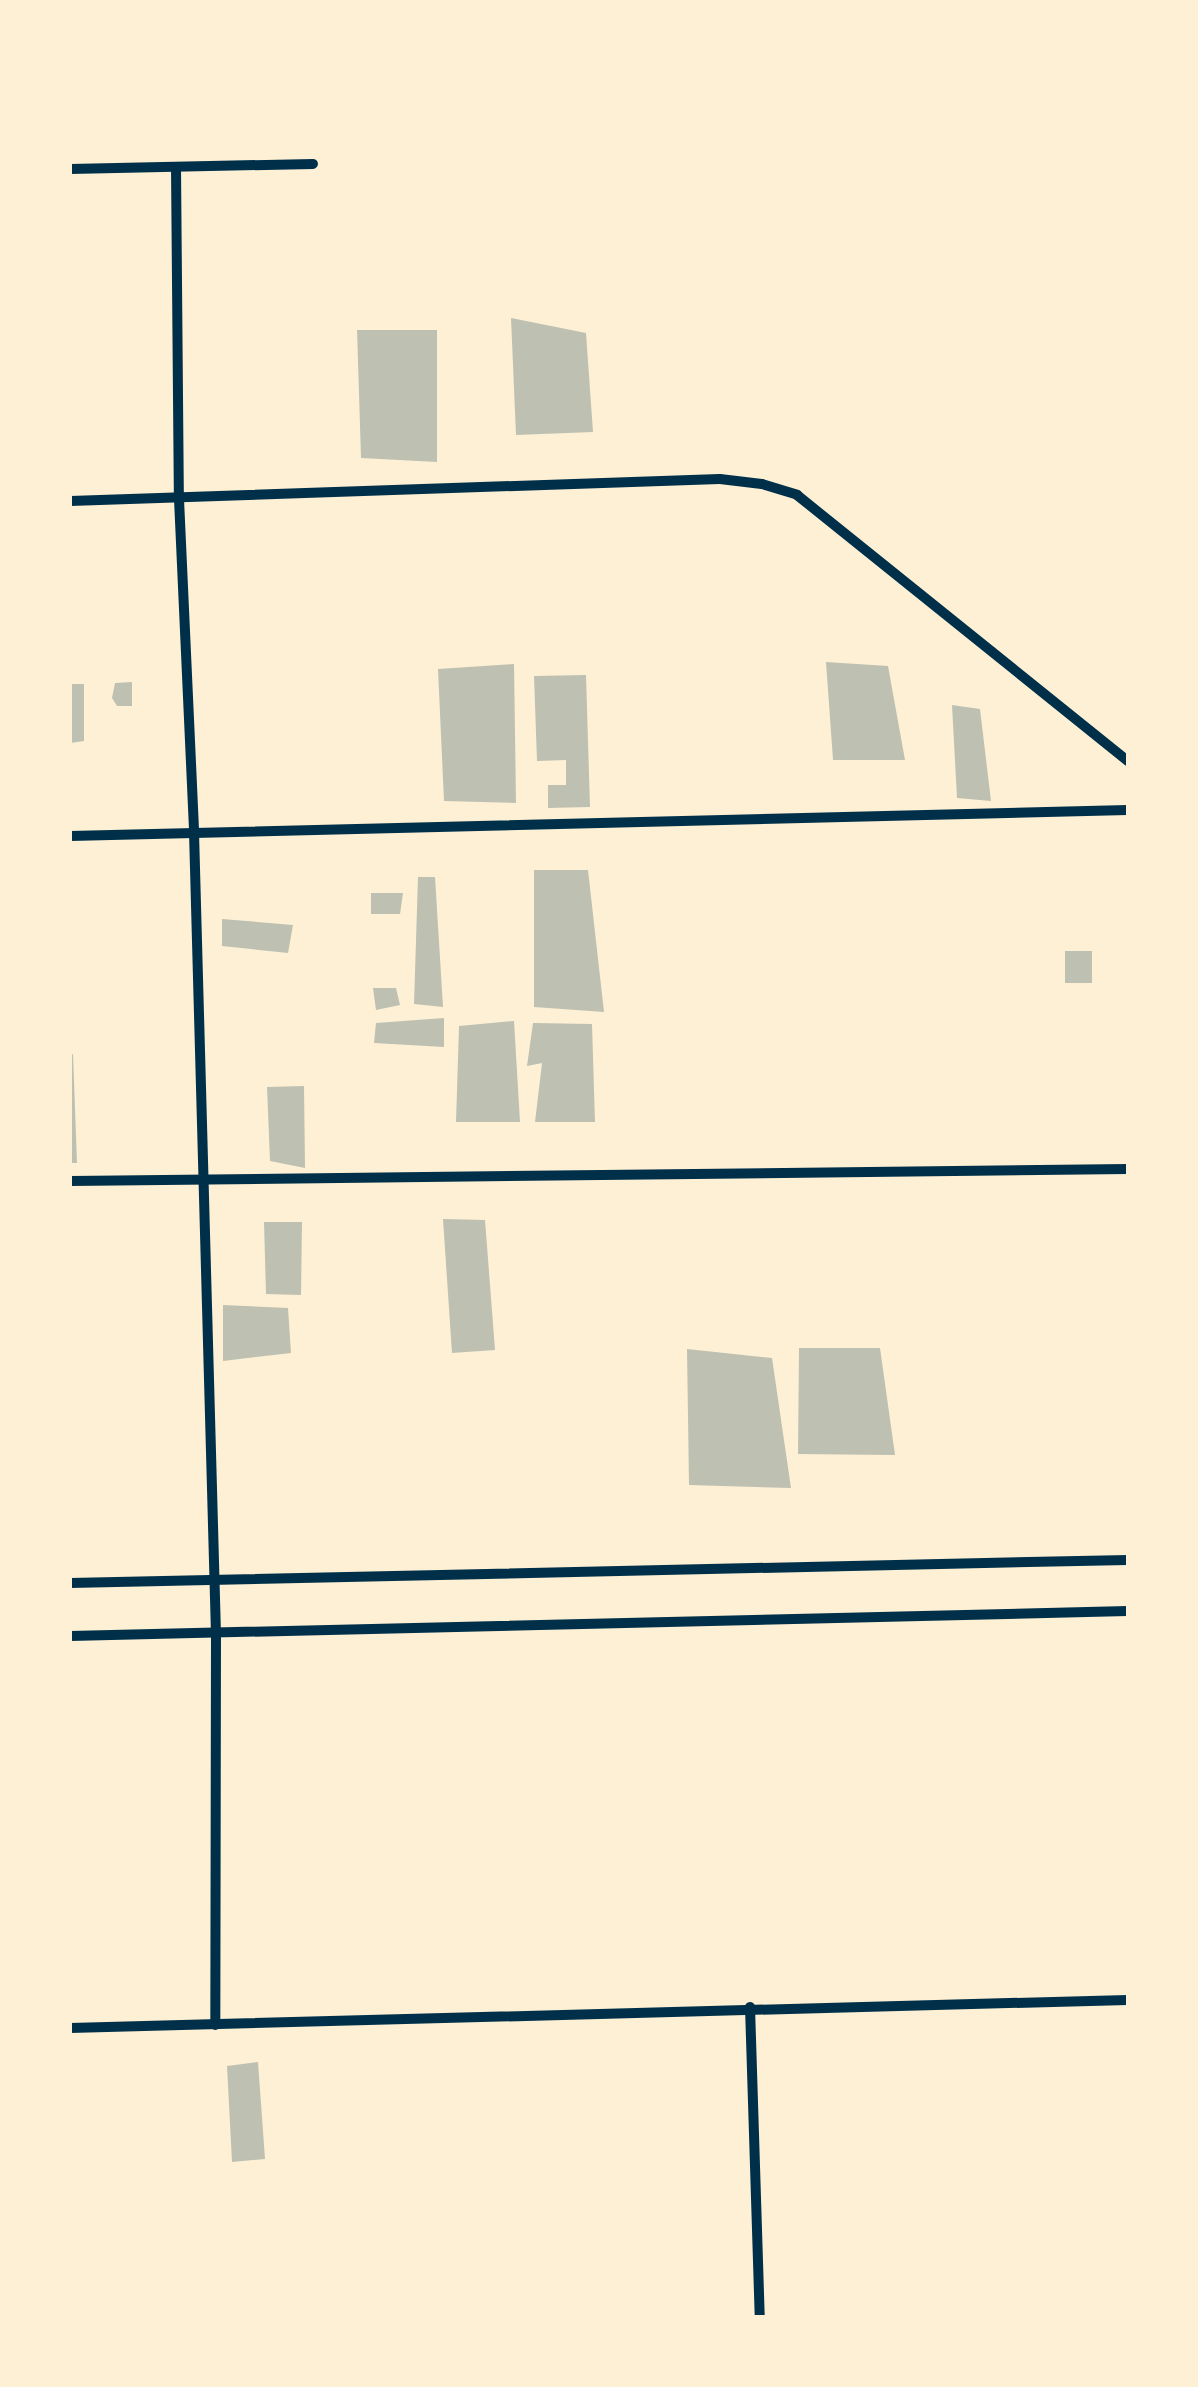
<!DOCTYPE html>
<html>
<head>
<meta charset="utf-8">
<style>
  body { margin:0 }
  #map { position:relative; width:1198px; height:2387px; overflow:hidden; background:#fdf0d5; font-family:"Public Sans",sans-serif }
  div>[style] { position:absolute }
  .building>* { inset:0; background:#bec0b2 }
  .minor>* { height:10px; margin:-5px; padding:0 5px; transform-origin:5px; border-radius:5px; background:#003049 }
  span { translate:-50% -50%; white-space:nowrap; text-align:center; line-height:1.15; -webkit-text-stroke:9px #fdf0d5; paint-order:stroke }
  .frame { position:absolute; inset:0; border:72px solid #fdf0d5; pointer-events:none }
</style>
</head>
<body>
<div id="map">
  <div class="building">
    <div style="clip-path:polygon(511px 318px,586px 333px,593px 432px,516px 435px)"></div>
    <div style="clip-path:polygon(357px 330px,437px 330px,437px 462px,361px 458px)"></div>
    <div style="clip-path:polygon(826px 662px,888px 666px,905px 760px,833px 760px)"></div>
    <div style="clip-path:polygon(514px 664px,516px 803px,444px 801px,438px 669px)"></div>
    <div style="clip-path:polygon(586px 675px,590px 807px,548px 808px,548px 785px,566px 785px,566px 760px,537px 761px,534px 676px)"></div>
    <div style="clip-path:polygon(132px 682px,132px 706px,117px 706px,112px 698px,115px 683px)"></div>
    <div style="clip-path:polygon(70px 684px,84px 684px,84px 741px,70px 743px)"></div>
    <div style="clip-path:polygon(952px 705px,980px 709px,991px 801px,957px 798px)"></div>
    <div style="clip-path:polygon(534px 870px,588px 870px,604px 1012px,534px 1007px)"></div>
    <div style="clip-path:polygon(418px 877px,435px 877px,443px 1007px,414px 1004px)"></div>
    <div style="clip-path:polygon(371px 893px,403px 893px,400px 914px,371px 914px)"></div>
    <div style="clip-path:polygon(222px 919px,293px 925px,288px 953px,222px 946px)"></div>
    <div style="clip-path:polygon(1065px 951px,1092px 951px,1092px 983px,1065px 983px)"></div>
    <div style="clip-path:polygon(373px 988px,396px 988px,400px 1005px,376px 1010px)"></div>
    <div style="clip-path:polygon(444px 1018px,444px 1047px,374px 1043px,376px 1023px)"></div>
    <div style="clip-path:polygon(514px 1021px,520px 1122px,456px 1122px,459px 1026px)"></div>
    <div style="clip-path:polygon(533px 1023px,592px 1024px,595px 1122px,535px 1122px,542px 1063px,527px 1066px)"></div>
    <div style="clip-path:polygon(73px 1054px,77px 1163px,70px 1163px,70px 1055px)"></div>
    <div style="clip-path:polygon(304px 1086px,305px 1168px,270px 1161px,267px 1087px)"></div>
    <div style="clip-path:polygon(443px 1219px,485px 1220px,495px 1350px,452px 1353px)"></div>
    <div style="clip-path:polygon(264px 1222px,302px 1222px,301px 1295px,266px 1294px)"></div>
    <div style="clip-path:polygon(223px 1305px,288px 1308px,291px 1353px,223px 1361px)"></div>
    <div style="clip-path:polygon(799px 1348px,880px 1348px,895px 1455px,798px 1454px)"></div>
    <div style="clip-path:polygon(687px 1349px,772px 1358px,791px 1488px,689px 1485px)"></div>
    <div style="clip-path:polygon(258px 2062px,265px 2159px,232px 2162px,227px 2066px)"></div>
  </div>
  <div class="minor">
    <div style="left:176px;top:167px;width:332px;rotate:89.5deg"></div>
    <div style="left:179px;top:499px;width:333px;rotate:87.4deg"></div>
    <div style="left:194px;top:832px;width:801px;rotate:88.43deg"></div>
    <div style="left:216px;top:1633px;width:392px;rotate:90.1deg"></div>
    <div style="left:70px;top:169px;width:243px;rotate:-1.2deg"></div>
    <div style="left:70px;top:501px;width:650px;rotate:-1.94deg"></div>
    <div style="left:720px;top:479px;width:42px;rotate:6.8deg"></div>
    <div style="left:762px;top:484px;width:37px;rotate:17deg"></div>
    <div style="left:797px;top:495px;width:425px;rotate:38.8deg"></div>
    <div style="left:70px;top:836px;width:1058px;rotate:-1.41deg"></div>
    <div style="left:70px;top:1181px;width:1058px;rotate:-0.65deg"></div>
    <div style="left:70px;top:1583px;width:1058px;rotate:-1.25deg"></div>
    <div style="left:70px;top:1636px;width:1058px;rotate:-1.35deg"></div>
    <div style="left:750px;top:2007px;width:310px;rotate:88.2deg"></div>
    <div style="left:70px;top:2028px;width:1058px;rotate:-1.52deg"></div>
  </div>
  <div class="frame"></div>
</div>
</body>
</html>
